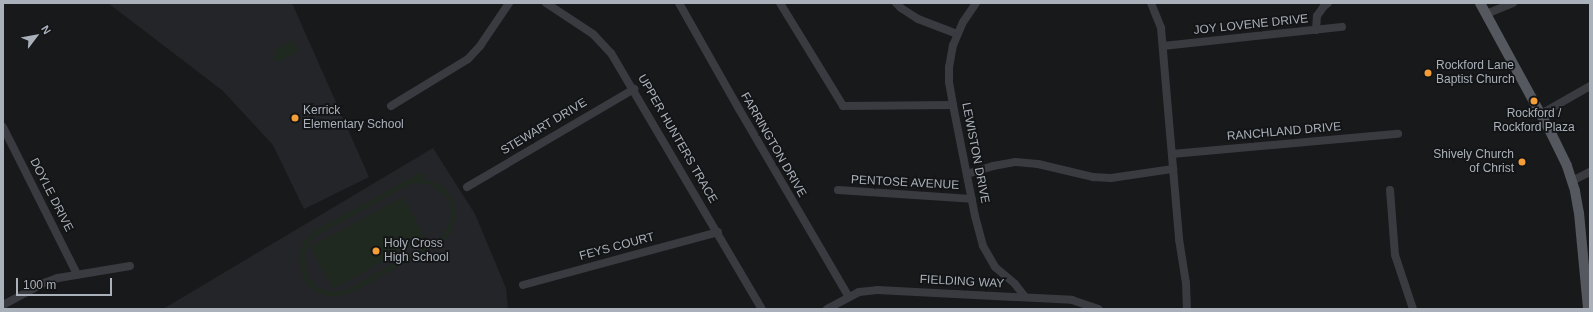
<!DOCTYPE html>
<html>
<head>
<meta charset="utf-8">
<style>
  body { margin:0 }
  #map { position:relative; width:1593px; height:312px; overflow:hidden; background:#18191b; font-family:Helvetica,sans-serif }
  div>[style] { position:absolute }
  .built>* { inset:0; background:#242528 }
  .green>* { inset:0; background:#202920 }
  .minor>* { height:8px; margin:-4px; padding:0 4px; transform-origin:4px; border-radius:4px; background:#393b40 }
  .major>* { height:10px; margin:-5px; padding:0 5px; transform-origin:5px; border-radius:5px; background:#55585f }
  .dots>* { width:11px; height:11px; translate:-50% -50%; box-sizing:border-box; border:2px solid #131416; border-radius:50% }
  span { translate:-50% -50%; white-space:nowrap; text-align:center; line-height:1.15; -webkit-text-stroke:3.5px #131416; paint-order:stroke }
  .street-label { font-size:12px; color:#aab1ba }
  .poi-label { font-size:12px; color:#aab1ba }
  .left { translate:0 -50%; text-align:left }
  .right { translate:-100% -50%; text-align:right }
  .frame { position:absolute; inset:0; border:4px solid #aab1ba; pointer-events:none }
  .north { position:absolute; left:16px; top:16px; width:40px; height:40px; -webkit-text-stroke:3px #131416; paint-order:stroke; rotate:58deg; font-size:11px; font-weight:700; line-height:16px; text-align:center; color:#aab1ba }
  .north::after { content:''; display:block; margin:auto; width:14px; height:18px; background:#aab1ba; clip-path:polygon(50% 0,100% 100%,50% 72%,0 100%) }
  .scale { position:absolute; left:16px; top:278px; width:96px; height:18px; box-sizing:border-box; border:2px solid #aab1ba; border-top:0; padding-left:5px; font-size:12px; line-height:14px; white-space:nowrap; color:#aab1ba; -webkit-text-stroke:3px #131416; paint-order:stroke }
</style>
</head>
<body>
<div id="map">
  <div class="built">
    <div style="clip-path:polygon(108px 3px,292px 3px,369px 177px,304px 209px,273px 145px,223px 91px)"></div>
    <div style="clip-path:polygon(433px 148px,475px 214px,506px 288px,508px 309px,163px 309px)"></div>
  </div>
  <div class="green">
    <div style="clip-path:polygon(292px 40px,298px 51px,297px 53px,277px 62px,274px 60px,275px 50px)"></div>
    <div style="clip-path:polygon(evenodd,422px 172px,425px 176px,421px 179px,434px 182px,444px 188px,451px 197px,454px 205px,456px 214px,454px 223px,450px 234px,442px 242px,351px 293px,342px 295px,331px 297px,321px 294px,308px 286px,302px 274px,299px 254px,304px 242px,313px 232px,422px 172px,421px 183px,430px 185px,440px 191px,448px 199px,451px 210px,451px 218px,448px 227px,440px 238px,348px 289px,337px 292px,327px 291px,315px 286px,308px 276px,305px 266px,306px 251px,310px 242px,318px 235px,410px 184px,421px 183px)"></div>
    <div style="clip-path:polygon(403px 197px,425px 238px,333px 289px,310px 247px)"></div>
  </div>
  <div class="minor">
    <div style="left:546px;top:3px;width:56px;rotate:33.4deg"></div>
    <div style="left:593px;top:34px;width:26px;rotate:47deg"></div>
    <div style="left:611px;top:53px;width:297px;rotate:59.5deg"></div>
    <div style="left:679px;top:3px;width:122px;rotate:60.5deg"></div>
    <div style="left:739px;top:109px;width:218px;rotate:59.7deg"></div>
    <div style="left:780px;top:3px;width:121px;rotate:58.5deg"></div>
    <div style="left:843px;top:106px;width:110px;rotate:-0.5deg"></div>
    <div style="left:896px;top:3px;width:7px;rotate:45deg"></div>
    <div style="left:901px;top:8px;width:20px;rotate:33deg"></div>
    <div style="left:918px;top:19px;width:42px;rotate:21deg"></div>
    <div style="left:976px;top:3px;width:23px;rotate:124deg"></div>
    <div style="left:963px;top:22px;width:25px;rotate:113deg"></div>
    <div style="left:953px;top:45px;width:22px;rotate:100deg"></div>
    <div style="left:949px;top:67px;width:15px;rotate:90deg"></div>
    <div style="left:949px;top:82px;width:23px;rotate:80deg"></div>
    <div style="left:953px;top:105px;width:113px;rotate:78.8deg"></div>
    <div style="left:975px;top:216px;width:31px;rotate:75deg"></div>
    <div style="left:983px;top:246px;width:24px;rotate:60deg"></div>
    <div style="left:995px;top:267px;width:26px;rotate:40deg"></div>
    <div style="left:1015px;top:284px;width:16px;rotate:52deg"></div>
    <div style="left:1151px;top:3px;width:27px;rotate:68deg"></div>
    <div style="left:1161px;top:28px;width:212px;rotate:85.1deg"></div>
    <div style="left:1179px;top:239px;width:45px;rotate:81deg"></div>
    <div style="left:1186px;top:283px;width:26px;rotate:88deg"></div>
    <div style="left:1486px;top:14px;width:29px;rotate:-22deg"></div>
    <div style="left:1316px;top:30px;width:14px;rotate:-86deg"></div>
    <div style="left:1317px;top:16px;width:12px;rotate:-55deg"></div>
    <div style="left:1324px;top:6px;width:5px;rotate:-37deg"></div>
    <div style="left:1163px;top:46px;width:180px;rotate:-6.1deg"></div>
    <div style="left:391px;top:106px;width:90px;rotate:-31.4deg"></div>
    <div style="left:468px;top:59px;width:18px;rotate:-47deg"></div>
    <div style="left:480px;top:46px;width:52px;rotate:-56deg"></div>
    <div style="left:1541px;top:114px;width:56px;rotate:-29.7deg"></div>
    <div style="left:3px;top:127px;width:165px;rotate:63.3deg"></div>
    <div style="left:1172px;top:154px;width:227px;rotate:-5.1deg"></div>
    <div style="left:967px;top:174px;width:27px;rotate:-17deg"></div>
    <div style="left:993px;top:166px;width:22px;rotate:-10deg"></div>
    <div style="left:1015px;top:162px;width:23px;rotate:5deg"></div>
    <div style="left:1038px;top:164px;width:57px;rotate:13.3deg"></div>
    <div style="left:1093px;top:177px;width:18px;rotate:3deg"></div>
    <div style="left:1111px;top:178px;width:63px;rotate:-8.3deg"></div>
    <div style="left:1572px;top:181px;width:20px;rotate:-27deg"></div>
    <div style="left:467px;top:187px;width:194px;rotate:-30.4deg"></div>
    <div style="left:838px;top:190px;width:134px;rotate:3.8deg"></div>
    <div style="left:1390px;top:190px;width:65px;rotate:85.6deg"></div>
    <div style="left:1395px;top:255px;width:57px;rotate:71.6deg"></div>
    <div style="left:523px;top:285px;width:202px;rotate:-15.2deg"></div>
    <div style="left:3px;top:305px;width:47px;rotate:-28.2deg"></div>
    <div style="left:44px;top:283px;width:15px;rotate:-20deg"></div>
    <div style="left:58px;top:278px;width:73px;rotate:-9.5deg"></div>
    <div style="left:827px;top:309px;width:36px;rotate:-28deg"></div>
    <div style="left:859px;top:292px;width:18px;rotate:-6deg"></div>
    <div style="left:877px;top:290px;width:195px;rotate:2.9deg"></div>
    <div style="left:1072px;top:300px;width:28px;rotate:19deg"></div>
  </div>
  <div class="major">
    <div style="left:1480px;top:3px;width:150px;rotate:61.4deg"></div>
    <div style="left:1552px;top:135px;width:34px;rotate:64deg"></div>
    <div style="left:1567px;top:166px;width:26px;rotate:72deg"></div>
    <div style="left:1575px;top:191px;width:22px;rotate:80deg"></div>
    <div style="left:1579px;top:213px;width:96px;rotate:84.6deg"></div>
  </div>
  <div class="dots">
    <div style="left:1428px;top:73px;background:#f59d36"></div>
    <div style="left:1534px;top:101px;background:#f59d36"></div>
    <div style="left:295px;top:118px;background:#f59d36"></div>
    <div style="left:1522px;top:162px;background:#f59d36"></div>
    <div style="left:376px;top:251px;background:#f59d36"></div>
  </div>
  <div class="street-label">
    <span style="left:1251px;top:25px;rotate:-6deg">JOY LOVENE DRIVE</span>
    <span style="left:544px;top:127px;rotate:-31deg">STEWART DRIVE</span>
    <span style="left:1284px;top:132px;rotate:-5deg">RANCHLAND DRIVE</span>
    <span style="left:677px;top:139px;rotate:60deg">UPPER HUNTERS TRACE</span>
    <span style="left:773px;top:145px;rotate:60deg">FARRINGTON DRIVE</span>
    <span style="left:975px;top:153px;rotate:79deg">LEWISTON DRIVE</span>
    <span style="left:905px;top:183px;rotate:3deg">PENTOSE AVENUE</span>
    <span style="left:51px;top:195px;rotate:63deg">DOYLE DRIVE</span>
    <span style="left:617px;top:247px;rotate:-15deg">FEYS COURT</span>
    <span style="left:962px;top:282px;rotate:3deg">FIELDING WAY</span>
  </div>
  <div class="poi-label">
    <span class="left" style="left:1436px;top:73px">Rockford Lane<br>Baptist Church</span>
    <span class="left" style="left:303px;top:118px">Kerrick<br>Elementary School</span>
    <span style="left:1534px;top:121px">Rockford /<br>Rockford Plaza</span>
    <span class="right" style="left:1514px;top:162px">Shively Church<br>of Christ</span>
    <span class="left" style="left:384px;top:251px">Holy Cross<br>High School</span>
  </div>
  <div class="frame"></div>
  <div class="north">N</div>
  <div class="scale">100 m</div>
</div>
</body>
</html>
